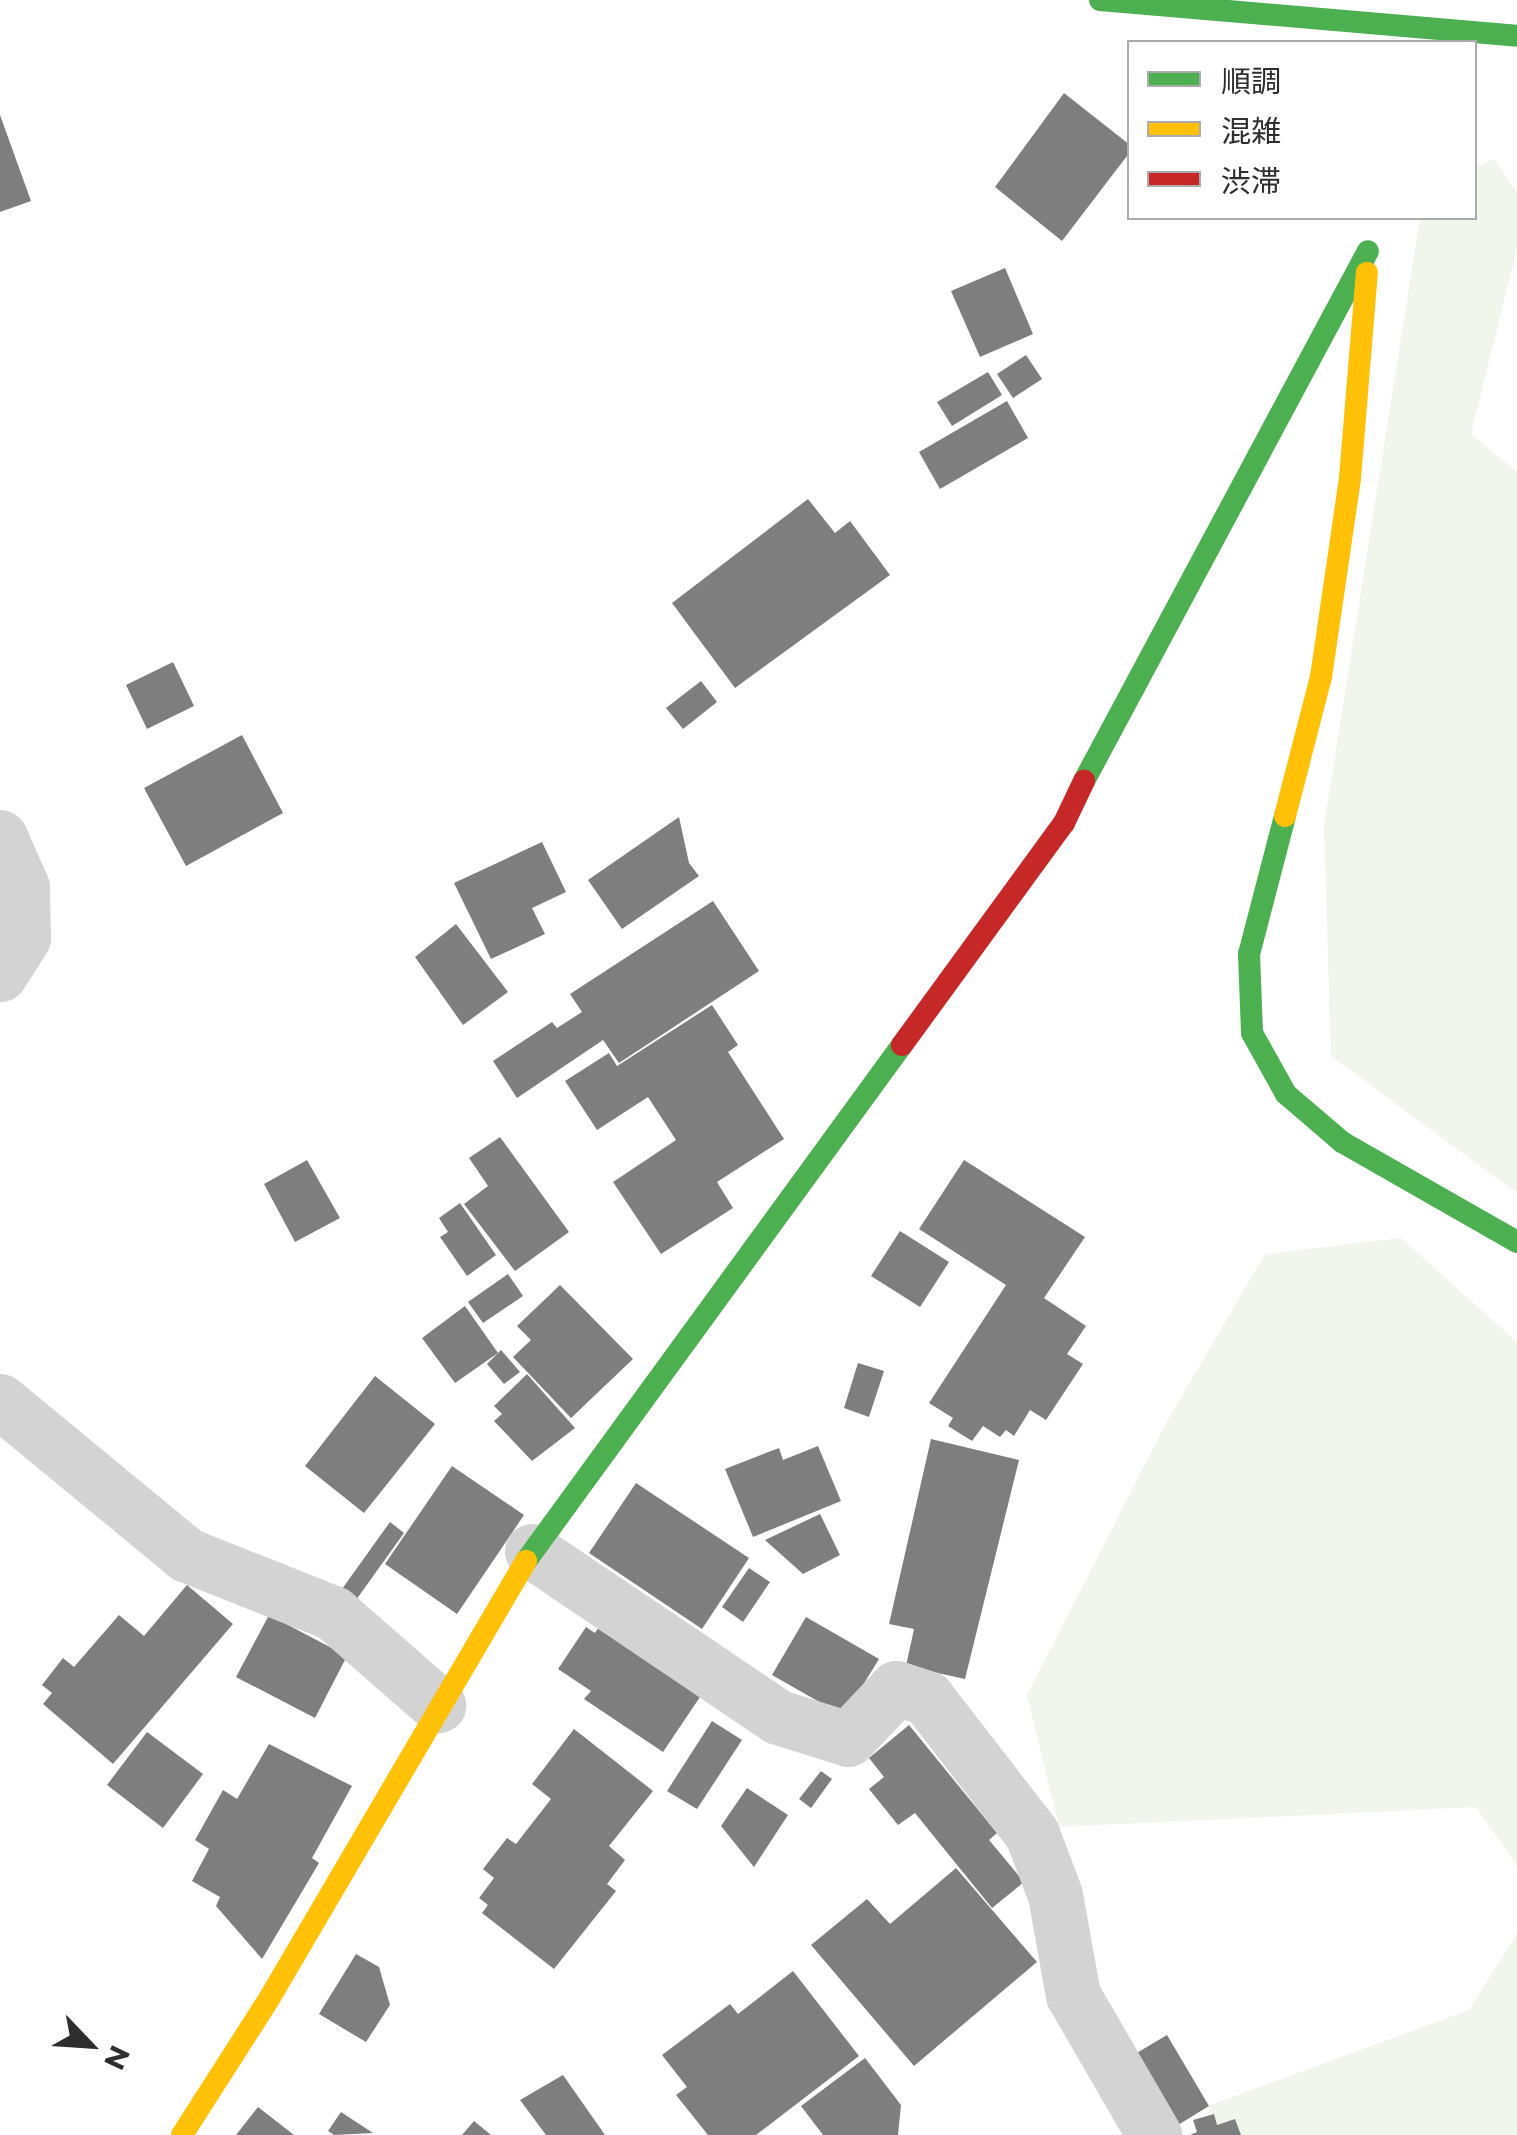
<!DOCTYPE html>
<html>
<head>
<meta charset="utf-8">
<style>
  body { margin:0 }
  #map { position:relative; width:1517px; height:2135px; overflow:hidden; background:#fff; font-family:Montserrat,"Noto Sans JP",sans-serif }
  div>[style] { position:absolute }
  .green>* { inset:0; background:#f2f5eb }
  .building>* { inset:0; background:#7e7e7e }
  .street>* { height:55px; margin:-27.5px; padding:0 27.5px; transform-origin:27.5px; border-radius:27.5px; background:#d3d3d3 }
  .fast>* { height:22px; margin:-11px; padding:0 11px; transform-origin:11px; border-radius:11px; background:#4caf50 }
  .slow>* { height:22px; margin:-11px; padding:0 11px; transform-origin:11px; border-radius:11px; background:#ffc107 }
  .jam>* { height:22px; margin:-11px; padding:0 11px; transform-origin:11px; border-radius:11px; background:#c62828 }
  span { translate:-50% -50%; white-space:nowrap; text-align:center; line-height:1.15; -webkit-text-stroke:10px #fff; paint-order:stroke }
  .legend { position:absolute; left:1127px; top:40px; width:350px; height:180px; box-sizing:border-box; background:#fff; border:2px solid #ababab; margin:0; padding:12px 18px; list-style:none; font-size:30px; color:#2e2e2e }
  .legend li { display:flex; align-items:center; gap:20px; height:50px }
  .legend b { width:50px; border:2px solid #ababab }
  .north { position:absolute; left:40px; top:1995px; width:100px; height:100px; -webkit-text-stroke:8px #fff; paint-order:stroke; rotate:115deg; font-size:28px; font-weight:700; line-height:40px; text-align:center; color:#2e2e2e }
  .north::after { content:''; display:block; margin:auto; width:35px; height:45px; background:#2e2e2e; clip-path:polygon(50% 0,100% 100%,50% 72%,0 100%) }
</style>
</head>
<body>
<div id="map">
  <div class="green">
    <div style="clip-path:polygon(1494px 159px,1517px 192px,1517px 249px,1471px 434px,1517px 472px,1517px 1193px,1331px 1056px,1324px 826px,1420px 218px,1474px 218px,1475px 167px)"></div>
    <div style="clip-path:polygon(1401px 1238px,1517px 1342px,1517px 1866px,1476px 1807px,1059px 1827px,1027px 1695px,1165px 1425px,1265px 1254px)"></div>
    <div style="clip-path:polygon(1517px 1934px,1517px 2135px,1222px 2135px,1208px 2106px,1469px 2010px)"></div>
  </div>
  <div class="building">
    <div style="clip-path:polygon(1064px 93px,1130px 145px,1130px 152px,1062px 241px,995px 187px)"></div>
    <div style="clip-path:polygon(0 115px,31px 201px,0 212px)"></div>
    <div style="clip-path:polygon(1005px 268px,1033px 334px,980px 357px,951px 291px)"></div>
    <div style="clip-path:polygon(1026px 355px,1042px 379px,1013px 398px,997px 374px)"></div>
    <div style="clip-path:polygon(988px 372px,1002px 395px,952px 426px,937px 402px)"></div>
    <div style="clip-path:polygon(1007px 401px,1028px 438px,940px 489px,919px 452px)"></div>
    <div style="clip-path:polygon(808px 499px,835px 533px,850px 521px,890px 575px,735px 688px,672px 603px)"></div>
    <div style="clip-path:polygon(173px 662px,194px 706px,147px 729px,126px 685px)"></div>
    <div style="clip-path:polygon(701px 681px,717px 702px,683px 729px,666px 708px)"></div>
    <div style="clip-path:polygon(242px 735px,283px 813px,186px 866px,144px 788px)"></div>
    <div style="clip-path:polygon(679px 817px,689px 863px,699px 876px,622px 929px,588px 880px)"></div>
    <div style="clip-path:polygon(542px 842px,566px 892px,532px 908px,545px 934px,491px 959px,454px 883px)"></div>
    <div style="clip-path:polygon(713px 901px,759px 971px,619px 1063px,603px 1040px,517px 1098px,493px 1061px,552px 1022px,557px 1028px,582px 1012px,570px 994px)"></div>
    <div style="clip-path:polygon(456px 924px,508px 992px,463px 1025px,415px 957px)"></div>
    <div style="clip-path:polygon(712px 1005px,738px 1045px,728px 1052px,784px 1139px,717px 1182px,733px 1208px,661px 1254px,613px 1182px,676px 1140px,648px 1097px,597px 1130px,565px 1081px,609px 1053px,617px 1066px)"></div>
    <div style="clip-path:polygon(500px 1137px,569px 1232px,515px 1271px,464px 1204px,488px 1186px,469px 1158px)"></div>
    <div style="clip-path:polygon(307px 1160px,340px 1218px,295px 1242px,264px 1184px)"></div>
    <div style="clip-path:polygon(964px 1160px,1085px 1237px,1044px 1298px,1086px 1326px,1067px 1354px,1083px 1364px,1046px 1420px,1030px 1410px,1014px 1436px,1006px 1430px,1000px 1437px,983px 1426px,972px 1441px,948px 1426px,953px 1418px,929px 1403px,1006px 1285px,919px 1229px)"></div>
    <div style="clip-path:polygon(460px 1203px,496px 1255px,467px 1276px,440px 1237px,448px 1232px,439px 1218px)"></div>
    <div style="clip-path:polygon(900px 1231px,949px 1262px,920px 1307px,871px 1276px)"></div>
    <div style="clip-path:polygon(508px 1274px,523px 1296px,483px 1323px,468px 1302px)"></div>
    <div style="clip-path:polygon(560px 1285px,633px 1359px,571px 1418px,513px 1357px,531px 1340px,517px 1326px)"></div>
    <div style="clip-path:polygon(465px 1306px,498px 1353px,455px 1383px,422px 1338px)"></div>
    <div style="clip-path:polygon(501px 1350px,520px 1372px,504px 1384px,487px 1364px)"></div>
    <div style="clip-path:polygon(858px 1363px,884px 1371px,869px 1417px,844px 1408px)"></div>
    <div style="clip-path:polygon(527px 1374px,575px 1428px,532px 1461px,494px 1421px,502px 1414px,494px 1406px)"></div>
    <div style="clip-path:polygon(375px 1376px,435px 1424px,364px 1513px,305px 1466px)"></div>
    <div style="clip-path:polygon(931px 1439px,1019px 1460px,965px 1679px,906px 1666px,914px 1629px,889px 1624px)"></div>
    <div style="clip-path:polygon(818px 1446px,841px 1501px,753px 1537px,725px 1469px,779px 1448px,783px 1460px)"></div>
    <div style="clip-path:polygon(452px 1466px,524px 1515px,457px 1614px,385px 1564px)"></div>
    <div style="clip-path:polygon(636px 1483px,749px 1558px,702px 1629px,589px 1553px)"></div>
    <div style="clip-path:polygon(820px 1514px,840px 1555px,803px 1574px,765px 1540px)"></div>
    <div style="clip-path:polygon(390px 1522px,404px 1533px,356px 1600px,342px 1589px)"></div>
    <div style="clip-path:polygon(749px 1568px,770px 1582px,743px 1622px,722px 1607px)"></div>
    <div style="clip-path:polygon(187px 1585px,233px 1624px,113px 1764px,43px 1704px,52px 1693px,42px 1685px,63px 1658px,74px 1667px,119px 1615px,144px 1636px)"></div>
    <div style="clip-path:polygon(269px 1615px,347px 1656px,315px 1718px,236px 1677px)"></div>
    <div style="clip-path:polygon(806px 1617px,879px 1659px,844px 1716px,772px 1675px)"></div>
    <div style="clip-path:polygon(604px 1619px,702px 1694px,663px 1752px,584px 1699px,591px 1691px,558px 1669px,586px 1627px,595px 1633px)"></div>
    <div style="clip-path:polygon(712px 1721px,742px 1740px,697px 1809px,667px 1791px)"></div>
    <div style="clip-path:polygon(909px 1725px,997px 1833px,989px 1840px,1024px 1882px,992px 1908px,915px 1813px,898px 1825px,869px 1789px,884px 1777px,869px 1758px)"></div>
    <div style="clip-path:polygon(574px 1729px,653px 1791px,609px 1846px,625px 1860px,607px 1884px,616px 1891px,554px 1969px,482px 1913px,488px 1905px,479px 1898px,494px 1878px,483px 1869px,507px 1838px,516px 1844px,551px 1799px,532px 1784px)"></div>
    <div style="clip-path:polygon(147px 1732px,203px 1774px,163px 1828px,107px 1785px)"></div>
    <div style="clip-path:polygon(269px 1744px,352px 1786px,312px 1858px,319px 1863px,262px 1959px,216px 1906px,220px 1897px,192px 1881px,209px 1849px,195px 1840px,223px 1790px,237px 1799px)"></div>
    <div style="clip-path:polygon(821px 1771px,832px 1779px,811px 1808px,799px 1799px)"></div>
    <div style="clip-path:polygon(747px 1788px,788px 1815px,754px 1867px,721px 1826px)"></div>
    <div style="clip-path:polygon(956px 1868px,1037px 1962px,914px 2066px,811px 1945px,867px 1899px,890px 1924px)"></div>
    <div style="clip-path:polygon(356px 1954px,379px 1967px,390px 2005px,366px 2042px,319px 2014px)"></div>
    <div style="clip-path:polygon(793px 1971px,859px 2056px,756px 2135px,708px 2135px,676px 2095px,687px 2087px,662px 2055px,730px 2004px,738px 2014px)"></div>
    <div style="clip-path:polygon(1167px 2035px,1209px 2106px,1178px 2125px,1135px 2054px)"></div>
    <div style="clip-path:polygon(865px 2058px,901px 2105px,898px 2135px,823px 2135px,801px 2106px)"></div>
    <div style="clip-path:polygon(563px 2075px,605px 2135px,546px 2135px,520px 2100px)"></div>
    <div style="clip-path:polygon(258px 2107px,294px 2135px,236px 2135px)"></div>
    <div style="clip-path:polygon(341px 2112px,373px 2133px,334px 2135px,328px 2131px)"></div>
    <div style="clip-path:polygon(1214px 2114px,1217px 2125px,1235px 2119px,1241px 2135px,1190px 2135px,1197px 2132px,1193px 2120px)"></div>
    <div style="clip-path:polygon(474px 2121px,491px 2135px,462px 2135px)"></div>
  </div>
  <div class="street">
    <div style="left:0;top:837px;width:55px;rotate:66.3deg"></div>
    <div style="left:22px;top:887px;width:51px;rotate:88.9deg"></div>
    <div style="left:23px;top:938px;width:43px;rotate:122.6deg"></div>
    <div style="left:0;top:1401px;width:242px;rotate:39.5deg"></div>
    <div style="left:187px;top:1555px;width:157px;rotate:21.7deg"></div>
    <div style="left:333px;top:1613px;width:140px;rotate:41.2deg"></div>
    <div style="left:532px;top:1551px;width:297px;rotate:34deg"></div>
    <div style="left:778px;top:1717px;width:73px;rotate:17.4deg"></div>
    <div style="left:848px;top:1739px;width:70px;rotate:-46.7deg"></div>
    <div style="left:896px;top:1688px;width:33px;rotate:18deg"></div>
    <div style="left:927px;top:1698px;width:172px;rotate:52.3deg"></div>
    <div style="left:1032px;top:1834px;width:65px;rotate:69.3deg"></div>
    <div style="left:1055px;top:1895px;width:102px;rotate:79.8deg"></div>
    <div style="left:1073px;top:1995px;width:162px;rotate:59.9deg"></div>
  </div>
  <div class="fast">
    <div style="left:1100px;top:0;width:419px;rotate:4.9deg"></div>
    <div style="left:1084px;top:781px;width:601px;rotate:-61.82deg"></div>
    <div style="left:1285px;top:816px;width:143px;rotate:104.6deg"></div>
    <div style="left:1249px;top:954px;width:79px;rotate:87.8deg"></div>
    <div style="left:1252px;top:1033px;width:70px;rotate:60.9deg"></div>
    <div style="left:1286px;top:1094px;width:74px;rotate:40.6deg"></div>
    <div style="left:1342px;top:1142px;width:202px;rotate:29.7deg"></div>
    <div style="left:526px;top:1561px;width:638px;rotate:-53.92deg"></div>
  </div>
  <div class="slow">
    <div style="left:1285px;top:816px;width:144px;rotate:-75.5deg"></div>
    <div style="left:1321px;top:677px;width:201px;rotate:-81.7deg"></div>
    <div style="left:1350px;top:478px;width:206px;rotate:-85.3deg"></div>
    <div style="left:182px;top:2135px;width:161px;rotate:-57.4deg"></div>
    <div style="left:269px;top:1999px;width:508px;rotate:-59.6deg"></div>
  </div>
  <div class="jam">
    <div style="left:902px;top:1045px;width:275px;rotate:-53.9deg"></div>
    <div style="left:1064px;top:823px;width:47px;rotate:-64.5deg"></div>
  </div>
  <ul class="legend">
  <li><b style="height:12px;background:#4caf50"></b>順調</li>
  <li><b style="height:12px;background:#ffc107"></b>混雑</li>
  <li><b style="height:12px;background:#c62828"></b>渋滞</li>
  </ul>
  <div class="north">N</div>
</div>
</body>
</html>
